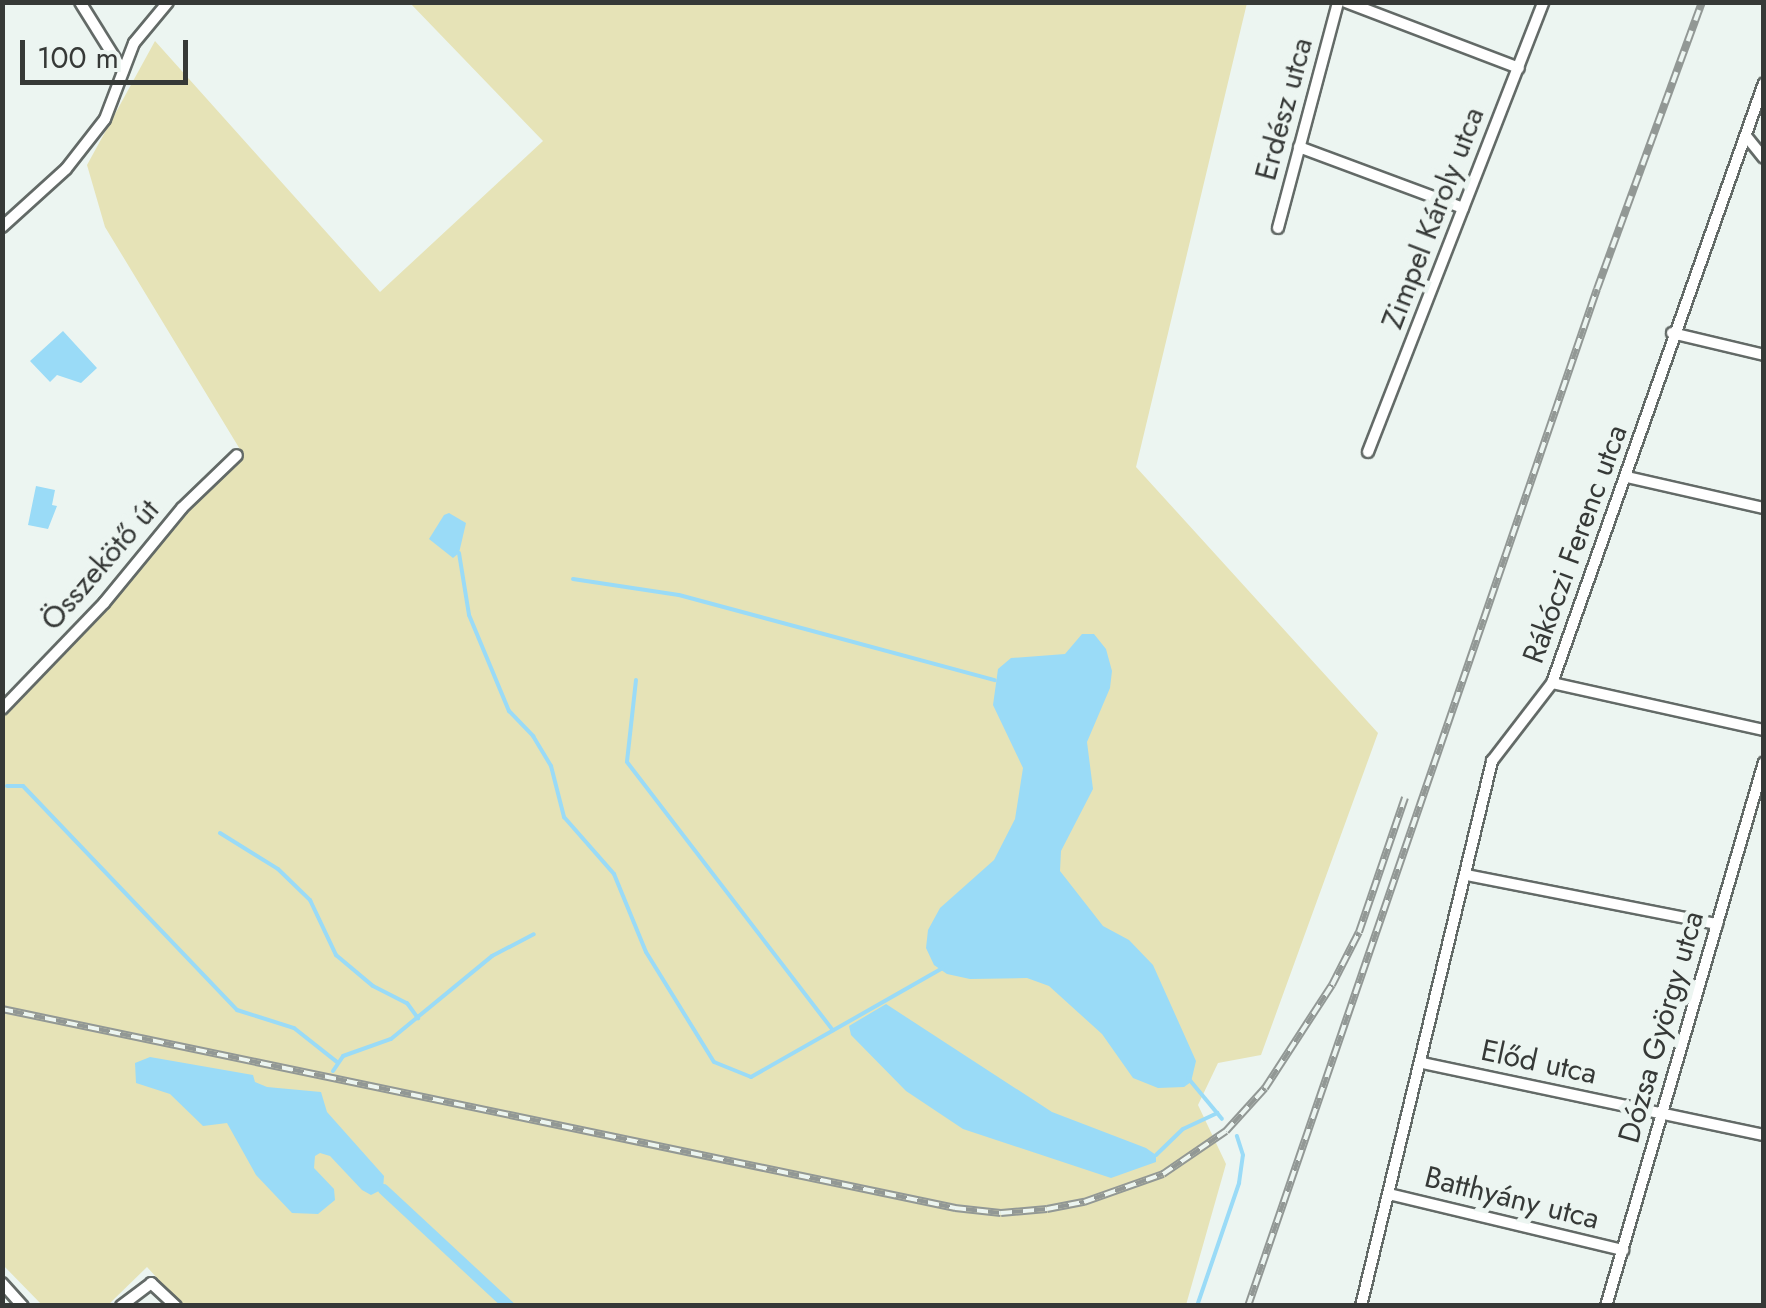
<!DOCTYPE html>
<html>
<head>
<meta charset="utf-8">
<style>
  body { margin:0 }
  #map { position:relative; width:1766px; height:1308px; overflow:hidden; background:#ecf5f1; font-family:Jost,sans-serif }
  div>[style] { position:absolute }
  .green>* { inset:0; background:#e6e3b7 }
  .water>* { inset:0; background:#9adbf7 }
  .stream>* { height:4px; margin:-2px; padding:0 2px; transform-origin:2px; border-radius:2px; background:#9adbf7 }
  .canal>* { height:11px; margin:-5.5px; padding:0 5.5px; transform-origin:5.5px; border-radius:5.5px; background:#9adbf7 }
  .roads { filter:drop-shadow(2px 0 #636a67) drop-shadow(-2px 0 #636a67) drop-shadow(0 2px #636a67) drop-shadow(0 -2px #636a67) }
  .minor>* { height:10px; margin:-5px; padding:0 5px; transform-origin:5px; border-radius:5px; background:#fff }
  .rail>* { height:8px; margin-top:-4px; transform-origin:0; background:repeating-linear-gradient(90deg,#ecf5f1 0 11px,#929895 0 22px); box-sizing:border-box; border-block:2px solid #929895 }
  span { translate:-50% -50%; white-space:nowrap; text-align:center; line-height:1.15; -webkit-text-stroke:10px #ecf5f1; paint-order:stroke }
  .street-label { font-size:30px; color:#363937 }
  .frame { position:absolute; inset:0; border:5px solid #363937; pointer-events:none }
  .scale { position:absolute; left:20px; top:40px; width:168px; height:45px; box-sizing:border-box; border:5px solid #363937; border-top:0; padding-left:12px; font-size:30px; line-height:35px; white-space:nowrap; color:#363937; -webkit-text-stroke:8px #ecf5f1; paint-order:stroke }
</style>
</head>
<body>
<div id="map">
  <div class="green">
    <div style="clip-path:polygon(410px 3px,1247px 3px,1136px 467px,1378px 733px,1261px 1055px,1218px 1063px,1198px 1105px,1226px 1164px,1186px 1305px,183px 1306px,147px 1267px,108px 1305px,43px 1306px,3px 1265px,3px 709px,69px 641px,182px 508px,241px 451px,105px 227px,87px 165px,155px 41px,380px 292px,543px 141px)"></div>
  </div>
  <div class="water">
    <div style="clip-path:polygon(63px 331px,97px 368px,81px 383px,57px 375px,50px 382px,30px 361px)"></div>
    <div style="clip-path:polygon(36px 486px,55px 490px,52px 505px,57px 506px,48px 529px,28px 525px)"></div>
    <div style="clip-path:polygon(449px 513px,466px 523px,459px 553px,453px 558px,429px 539px,444px 515px)"></div>
    <div style="clip-path:polygon(1082px 634px,1094px 634px,1106px 649px,1112px 671px,1110px 688px,1087px 742px,1093px 789px,1061px 851px,1060px 871px,1103px 926px,1129px 940px,1153px 965px,1196px 1061px,1191px 1082px,1184px 1087px,1158px 1088px,1133px 1078px,1102px 1034px,1049px 986px,1027px 978px,970px 979px,947px 974px,934px 965px,926px 948px,928px 930px,940px 908px,994px 860px,1015px 819px,1023px 768px,993px 705px,998px 669px,1011px 658px,1065px 654px)"></div>
    <div style="clip-path:polygon(886px 1004px,1052px 1112px,1146px 1148px,1156px 1155px,1156px 1162px,1111px 1178px,963px 1129px,906px 1091px,851px 1035px,849px 1026px)"></div>
    <div style="clip-path:polygon(150px 1057px,253px 1075px,255px 1082px,267px 1087px,321px 1092px,327px 1112px,384px 1176px,383px 1189px,371px 1195px,362px 1190px,330px 1156px,320px 1153px,315px 1156px,314px 1168px,334px 1189px,335px 1200px,318px 1214px,292px 1213px,256px 1175px,227px 1123px,203px 1126px,170px 1094px,136px 1083px,135px 1063px)"></div>
  </div>
  <div class="stream">
    <div style="left:459px;top:553px;width:63px;rotate:80.8deg"></div>
    <div style="left:469px;top:615px;width:104px;rotate:67.4deg"></div>
    <div style="left:509px;top:711px;width:35px;rotate:46deg"></div>
    <div style="left:533px;top:736px;width:35px;rotate:59deg"></div>
    <div style="left:551px;top:766px;width:53px;rotate:75.7deg"></div>
    <div style="left:564px;top:817px;width:76px;rotate:48.7deg"></div>
    <div style="left:614px;top:874px;width:84px;rotate:67.7deg"></div>
    <div style="left:646px;top:952px;width:129px;rotate:58.3deg"></div>
    <div style="left:714px;top:1062px;width:40px;rotate:22deg"></div>
    <div style="left:751px;top:1077px;width:221px;rotate:-29.6deg"></div>
    <div style="left:573px;top:579px;width:107px;rotate:8.6deg"></div>
    <div style="left:679px;top:595px;width:327px;rotate:15.1deg"></div>
    <div style="left:636px;top:680px;width:82px;rotate:96.3deg"></div>
    <div style="left:627px;top:762px;width:338px;rotate:52.5deg"></div>
    <div style="left:7px;top:786px;width:16px"></div>
    <div style="left:23px;top:786px;width:310px;rotate:46.3deg"></div>
    <div style="left:237px;top:1010px;width:60px;rotate:17.5deg"></div>
    <div style="left:294px;top:1028px;width:55px;rotate:38.3deg"></div>
    <div style="left:220px;top:833px;width:68px;rotate:31.8deg"></div>
    <div style="left:278px;top:869px;width:45px;rotate:44.1deg"></div>
    <div style="left:310px;top:900px;width:61px;rotate:64.7deg"></div>
    <div style="left:336px;top:955px;width:48px;rotate:40deg"></div>
    <div style="left:373px;top:986px;width:38px;rotate:27deg"></div>
    <div style="left:407px;top:1003px;width:19px;rotate:54deg"></div>
    <div style="left:333px;top:1071px;width:18px;rotate:-56deg"></div>
    <div style="left:343px;top:1056px;width:51px;rotate:-19.5deg"></div>
    <div style="left:391px;top:1039px;width:131px;rotate:-39.4deg"></div>
    <div style="left:492px;top:956px;width:47px;rotate:-27.6deg"></div>
    <div style="left:1188px;top:1078px;width:53px;rotate:50.3deg"></div>
    <div style="left:1156px;top:1155px;width:37px;rotate:-44deg"></div>
    <div style="left:1183px;top:1129px;width:38px;rotate:-25deg"></div>
    <div style="left:1197px;top:1306px;width:130px;rotate:-71.1deg"></div>
    <div style="left:1239px;top:1183px;width:28px;rotate:-82deg"></div>
    <div style="left:1243px;top:1155px;width:20px;rotate:-108deg"></div>
  </div>
  <div class="canal">
    <div style="left:383px;top:1189px;width:172px;rotate:42.9deg"></div>
  </div>
  <div class="roads">
    <div class="minor">
      <div style="left:80px;top:2px;width:81px;rotate:58.1deg"></div>
      <div style="left:1346px;top:2px;width:185px;rotate:20.9deg"></div>
      <div style="left:1746px;top:136px;width:28px;rotate:51deg"></div>
      <div style="left:1299px;top:147px;width:175px;rotate:20.4deg"></div>
      <div style="left:2px;top:227px;width:86px;rotate:-42.2deg"></div>
      <div style="left:66px;top:169px;width:63px;rotate:-52deg"></div>
      <div style="left:105px;top:119px;width:81px;rotate:-69.1deg"></div>
      <div style="left:134px;top:43px;width:53px;rotate:-50.3deg"></div>
      <div style="left:1278px;top:228px;width:234px;rotate:-75.1deg"></div>
      <div style="left:1672px;top:333px;width:95px;rotate:13.4deg"></div>
      <div style="left:1368px;top:452px;width:483px;rotate:-68.7deg"></div>
      <div style="left:1627px;top:477px;width:140px;rotate:12.8deg"></div>
      <div style="left:1552px;top:683px;width:217px;rotate:12.5deg"></div>
      <div style="left:2px;top:709px;width:147px;rotate:-46.1deg"></div>
      <div style="left:104px;top:603px;width:123px;rotate:-50.6deg"></div>
      <div style="left:182px;top:508px;width:76px;rotate:-43.9deg"></div>
      <div style="left:1467px;top:875px;width:255px;rotate:11.1deg"></div>
      <div style="left:1422px;top:1063px;width:349px;rotate:11.9deg"></div>
      <div style="left:1389px;top:1194px;width:241px;rotate:13.5deg"></div>
      <div style="left:2px;top:1283px;width:31px;rotate:48deg"></div>
      <div style="left:121px;top:1306px;width:38px;rotate:-37deg"></div>
      <div style="left:151px;top:1283px;width:34px;rotate:43deg"></div>
      <div style="left:1361px;top:1306px;width:561px;rotate:-76.48deg"></div>
      <div style="left:1492px;top:761px;width:98px;rotate:-52.4deg"></div>
      <div style="left:1552px;top:683px;width:636px;rotate:-70.54deg"></div>
      <div style="left:1606px;top:1306px;width:566px;rotate:-73.8deg"></div>
    </div>
  </div>
  <div class="rail">
    <div style="left:2px;top:1009px;width:974px;rotate:11.79deg"></div>
    <div style="left:955px;top:1208px;width:46px;rotate:6.2deg"></div>
    <div style="left:1001px;top:1213px;width:46px;rotate:-5deg"></div>
    <div style="left:1047px;top:1209px;width:38px;rotate:-11deg"></div>
    <div style="left:1084px;top:1202px;width:84px;rotate:-19.5deg"></div>
    <div style="left:1163px;top:1174px;width:76px;rotate:-34.3deg"></div>
    <div style="left:1226px;top:1131px;width:58px;rotate:-47.8deg"></div>
    <div style="left:1265px;top:1088px;width:123px;rotate:-57deg"></div>
    <div style="left:1332px;top:985px;width:59px;rotate:-63deg"></div>
    <div style="left:1359px;top:932px;width:142px;rotate:-71.1deg"></div>
    <div style="left:1248px;top:1306px;width:1075px;rotate:-71.06deg"></div>
    <div style="left:1597px;top:289px;width:306px;rotate:-69.9deg"></div>
  </div>
  <div class="street-label">
    <span style="left:1284px;top:109px;rotate:-75deg">Erdész utca</span>
    <span style="left:1433px;top:218px;rotate:-69deg">Zimpel Károly utca</span>
    <span style="left:1575px;top:544px;rotate:-70deg">Rákóczi Ferenc utca</span>
    <span style="left:100px;top:565px;rotate:-49deg">Összekötő út</span>
    <span style="left:1661px;top:1027px;rotate:-74deg">Dózsa György utca</span>
    <span style="left:1539px;top:1062px;rotate:12deg">Előd utca</span>
    <span style="left:1512px;top:1198px;rotate:14deg">Batthyány utca</span>
  </div>
  <div class="frame"></div>
  <div class="scale">100 m</div>
</div>
</body>
</html>
